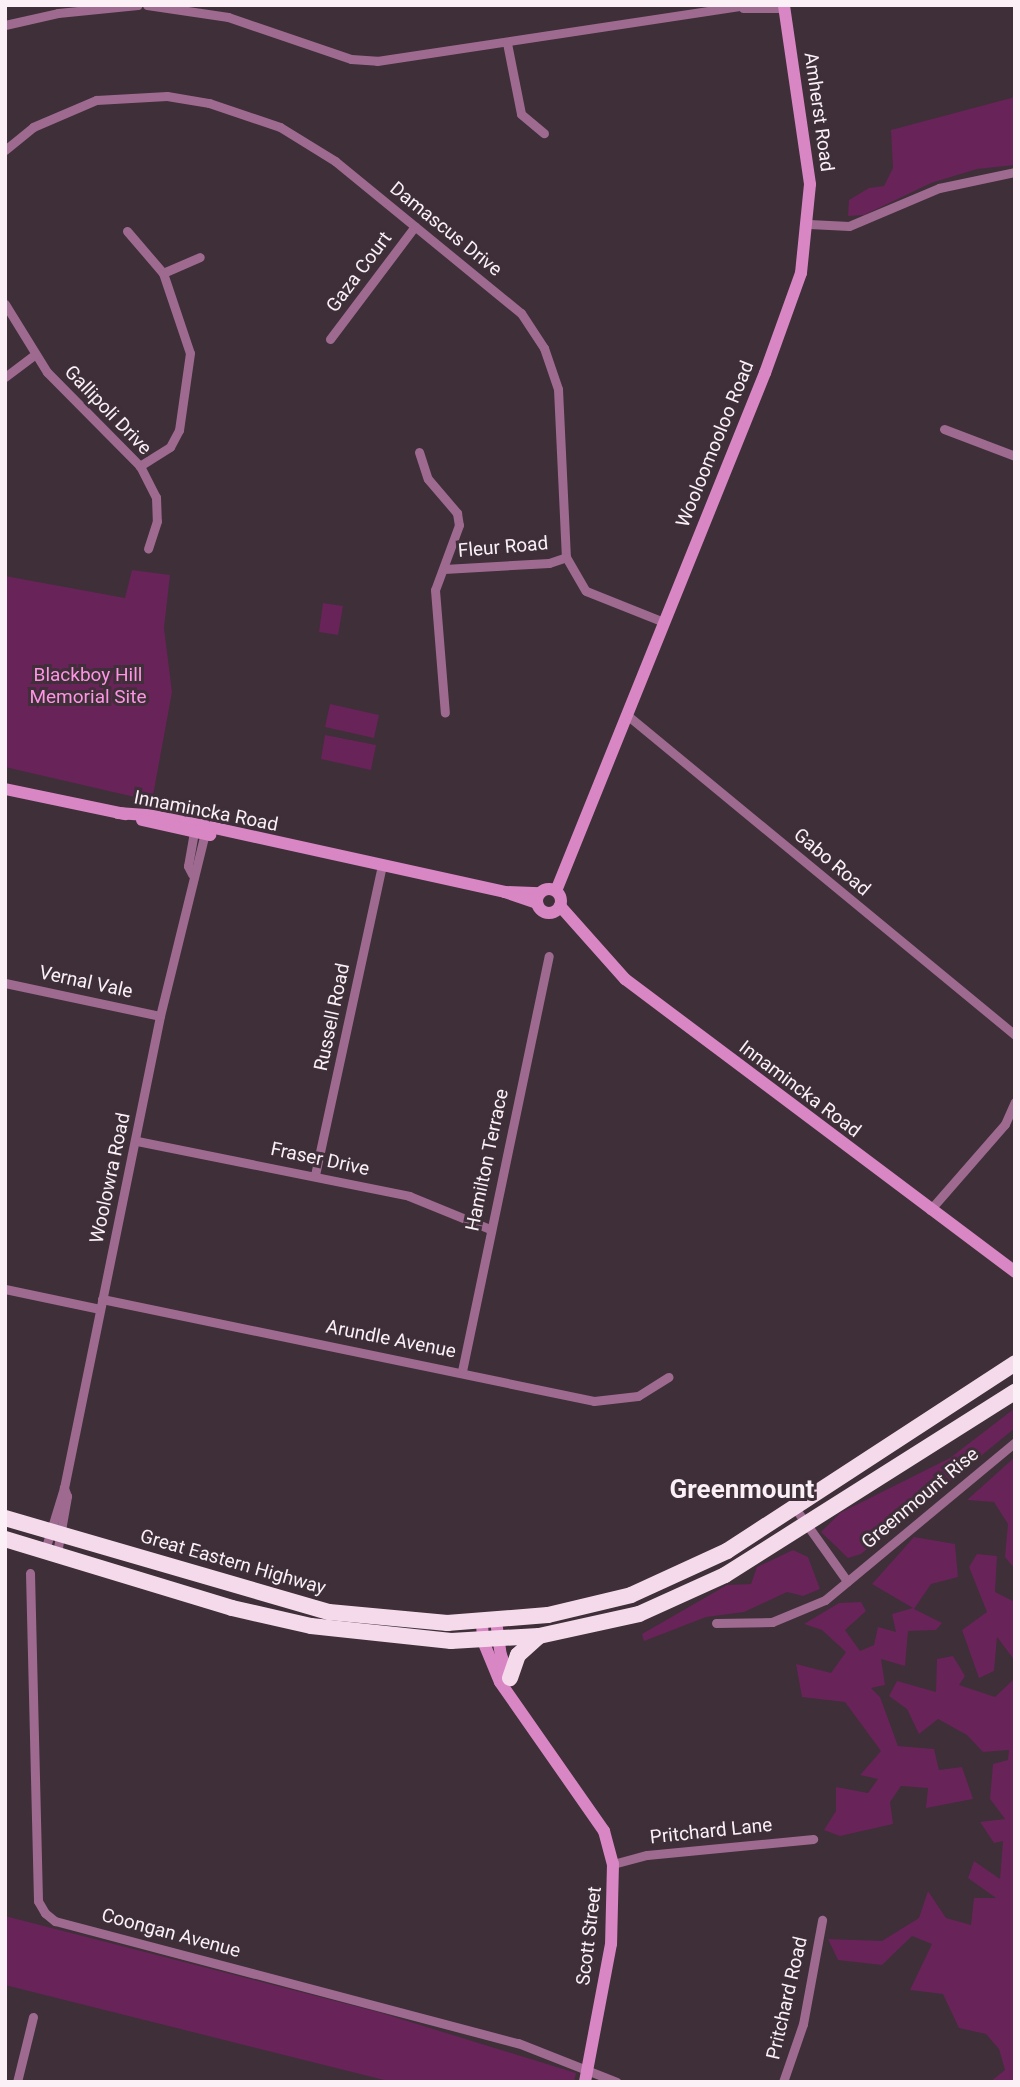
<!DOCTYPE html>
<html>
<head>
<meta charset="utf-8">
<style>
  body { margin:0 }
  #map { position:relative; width:1020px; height:2087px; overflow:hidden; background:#3e2f39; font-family:Roboto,sans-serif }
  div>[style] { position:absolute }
  .green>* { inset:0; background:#682359 }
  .street>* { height:9px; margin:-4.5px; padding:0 4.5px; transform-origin:4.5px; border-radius:4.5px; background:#9e6a90 }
  .secondary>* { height:12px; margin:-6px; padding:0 6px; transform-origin:6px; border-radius:6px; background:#d986c4 }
  .secondary>.ring { margin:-6px; padding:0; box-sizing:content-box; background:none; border:12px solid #d986c4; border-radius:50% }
  .highway>* { height:16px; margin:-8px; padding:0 8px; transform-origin:8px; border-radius:8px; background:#f5daec }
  span { translate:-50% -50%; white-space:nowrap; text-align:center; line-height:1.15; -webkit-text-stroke:6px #3e2f39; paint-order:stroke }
  .street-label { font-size:19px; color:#faf0f6 }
  .park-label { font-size:19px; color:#fe94e3 }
  .district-label { font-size:26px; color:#faf0f6; font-weight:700 }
  .frame { position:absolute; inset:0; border:7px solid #faf0f6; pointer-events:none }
</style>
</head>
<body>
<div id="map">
  <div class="green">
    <div style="clip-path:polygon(1015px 97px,1015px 165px,977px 169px,931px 183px,864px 215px,848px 216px,849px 200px,869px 188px,884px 186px,893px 168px,891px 130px)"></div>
    <div style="clip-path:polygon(132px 570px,170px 575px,164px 628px,172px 692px,152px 801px,5px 767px,5px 576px,125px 598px)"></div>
    <div style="clip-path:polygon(323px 603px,343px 606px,338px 635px,319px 632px)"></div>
    <div style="clip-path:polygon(330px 704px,379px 715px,374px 738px,325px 727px)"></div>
    <div style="clip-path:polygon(325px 735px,376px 745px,371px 770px,321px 759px)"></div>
    <div style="clip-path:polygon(1015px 1408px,1015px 1428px,861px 1554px,848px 1558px,821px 1532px,840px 1513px,950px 1458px)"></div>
    <div style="clip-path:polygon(1015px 1457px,1015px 1569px,1005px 1557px,1008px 1524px,994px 1502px,967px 1500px)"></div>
    <div style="clip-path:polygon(914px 1537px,955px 1544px,958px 1577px,931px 1584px,914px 1609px,942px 1623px,936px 1630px,908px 1631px,905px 1666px,881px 1659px,885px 1685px,871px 1688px,880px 1697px,898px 1746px,934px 1749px,939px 1770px,962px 1767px,973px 1799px,926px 1808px,928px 1788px,901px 1786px,890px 1802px,893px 1824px,840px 1836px,824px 1830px,836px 1811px,836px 1787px,868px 1793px,878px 1779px,860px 1775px,881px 1751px,845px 1702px,802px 1697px,796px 1664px,831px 1673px,846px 1652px,822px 1630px,804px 1624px,839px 1603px,861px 1602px,866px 1611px,845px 1630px,860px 1651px,874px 1645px,878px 1627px,896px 1632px,892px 1614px,913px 1608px,872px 1584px)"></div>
    <div style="clip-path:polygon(793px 1550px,808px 1557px,820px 1589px,803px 1596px,787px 1592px,744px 1612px,706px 1617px,644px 1641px,642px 1634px,727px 1585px,751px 1584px,757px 1567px)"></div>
    <div style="clip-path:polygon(977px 1554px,997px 1556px,995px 1592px,1015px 1602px,1015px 1661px,997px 1637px,994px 1671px,979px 1678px,962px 1630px,987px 1612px,969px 1567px)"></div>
    <div style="clip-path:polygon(953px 1656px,965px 1676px,959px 1685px,995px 1697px,1015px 1678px,1015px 2082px,990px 2082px,1005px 2070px,999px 2049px,986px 2034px,959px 2028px,943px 1994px,910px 1990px,932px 1944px,912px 1936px,882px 1965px,838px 1960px,828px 1939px,882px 1941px,919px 1918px,928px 1891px,946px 1918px,971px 1925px,974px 1898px,996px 1898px,968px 1878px,974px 1861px,1000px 1879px,1003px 1841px,994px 1843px,980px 1822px,1005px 1819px,990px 1799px,993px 1764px,1008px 1760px,1009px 1750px,983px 1752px,967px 1735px,938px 1719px,919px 1734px,907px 1709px,889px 1696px,897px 1681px,936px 1692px,937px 1659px)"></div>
    <div style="clip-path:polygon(5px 1916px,378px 2012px,576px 2073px,574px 2082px,392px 2082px,5px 1985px)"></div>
  </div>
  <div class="street">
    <div style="left:147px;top:5px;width:82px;rotate:8.4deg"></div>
    <div style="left:228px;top:17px;width:130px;rotate:18.9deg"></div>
    <div style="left:351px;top:59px;width:26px;rotate:4deg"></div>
    <div style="left:377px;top:61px;width:375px;rotate:-8.6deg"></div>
    <div style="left:743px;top:8px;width:42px"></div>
    <div style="left:5px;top:25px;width:54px;rotate:-12.8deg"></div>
    <div style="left:58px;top:13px;width:80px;rotate:-5.7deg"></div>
    <div style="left:507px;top:43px;width:72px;rotate:78.8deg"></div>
    <div style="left:521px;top:114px;width:30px;rotate:40deg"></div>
    <div style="left:5px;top:150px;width:36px;rotate:-39deg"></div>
    <div style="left:33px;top:127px;width:69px;rotate:-23.2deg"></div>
    <div style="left:96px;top:100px;width:71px;rotate:-3.2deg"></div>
    <div style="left:167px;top:96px;width:43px;rotate:9.5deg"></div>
    <div style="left:209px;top:103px;width:75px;rotate:18.7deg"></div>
    <div style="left:280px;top:127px;width:65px;rotate:31.7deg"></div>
    <div style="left:335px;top:161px;width:240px;rotate:39.3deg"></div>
    <div style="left:521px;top:313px;width:42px;rotate:56.7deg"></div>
    <div style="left:544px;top:348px;width:43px;rotate:71.1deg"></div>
    <div style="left:558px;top:389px;width:168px;rotate:87.3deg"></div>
    <div style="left:566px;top:557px;width:39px;rotate:60deg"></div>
    <div style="left:586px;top:591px;width:84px;rotate:21.7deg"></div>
    <div style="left:809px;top:224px;width:40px;rotate:2.9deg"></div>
    <div style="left:849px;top:226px;width:98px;rotate:-22.9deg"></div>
    <div style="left:939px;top:188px;width:78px;rotate:-11.9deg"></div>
    <div style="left:127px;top:231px;width:55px;rotate:49.4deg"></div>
    <div style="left:163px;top:273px;width:84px;rotate:71.4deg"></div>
    <div style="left:190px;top:353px;width:78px;rotate:98.1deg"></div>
    <div style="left:179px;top:430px;width:19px;rotate:118deg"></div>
    <div style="left:170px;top:447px;width:36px;rotate:148deg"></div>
    <div style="left:163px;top:273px;width:40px;rotate:-23.4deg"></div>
    <div style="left:5px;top:304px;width:80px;rotate:58.3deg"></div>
    <div style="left:47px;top:372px;width:132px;rotate:45.3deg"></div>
    <div style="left:140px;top:466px;width:35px;rotate:63deg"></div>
    <div style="left:156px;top:497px;width:24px;rotate:88deg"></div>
    <div style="left:157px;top:521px;width:29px;rotate:108deg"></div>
    <div style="left:330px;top:339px;width:141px;rotate:-53deg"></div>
    <div style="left:5px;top:377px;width:38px;rotate:-37deg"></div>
    <div style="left:944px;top:429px;width:76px;rotate:20.8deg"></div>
    <div style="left:419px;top:452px;width:28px;rotate:72deg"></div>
    <div style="left:428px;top:479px;width:45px;rotate:49.5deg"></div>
    <div style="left:457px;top:513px;width:12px;rotate:81deg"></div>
    <div style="left:459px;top:525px;width:69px;rotate:110.3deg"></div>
    <div style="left:435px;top:590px;width:123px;rotate:85.4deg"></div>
    <div style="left:444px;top:569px;width:105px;rotate:-3.3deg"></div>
    <div style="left:549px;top:563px;width:18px;rotate:-19deg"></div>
    <div style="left:627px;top:715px;width:503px;rotate:39.51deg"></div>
    <div style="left:192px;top:874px;width:9px;rotate:-117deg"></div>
    <div style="left:188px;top:866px;width:39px;rotate:-80deg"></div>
    <div style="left:5px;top:983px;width:158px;rotate:12deg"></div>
    <div style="left:137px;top:1141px;width:278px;rotate:11.4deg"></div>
    <div style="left:409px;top:1196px;width:87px;rotate:22.2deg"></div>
    <div style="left:315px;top:1175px;width:316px;rotate:-77.8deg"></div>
    <div style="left:930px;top:1210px;width:114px;rotate:-48.9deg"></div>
    <div style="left:1005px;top:1124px;width:24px;rotate:-66deg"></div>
    <div style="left:5px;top:1289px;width:97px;rotate:11.9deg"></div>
    <div style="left:102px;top:1299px;width:502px;rotate:11.71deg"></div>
    <div style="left:594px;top:1401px;width:44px;rotate:-6.5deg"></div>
    <div style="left:638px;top:1396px;width:36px;rotate:-32deg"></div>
    <div style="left:462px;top:1371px;width:424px;rotate:-78.2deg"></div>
    <div style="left:795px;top:1508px;width:90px;rotate:54.5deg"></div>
    <div style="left:45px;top:1550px;width:65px;rotate:-73deg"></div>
    <div style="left:64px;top:1488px;width:482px;rotate:-78.5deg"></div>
    <div style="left:160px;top:1016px;width:193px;rotate:-76.2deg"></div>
    <div style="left:57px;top:1553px;width:58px;rotate:-80deg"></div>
    <div style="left:67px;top:1496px;width:9px;rotate:-111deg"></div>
    <div style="left:30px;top:1573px;width:328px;rotate:88.6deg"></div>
    <div style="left:38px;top:1901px;width:14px;rotate:60deg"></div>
    <div style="left:45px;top:1913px;width:13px;rotate:39deg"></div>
    <div style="left:55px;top:1921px;width:479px;rotate:14.8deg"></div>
    <div style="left:518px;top:2043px;width:106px;rotate:21.5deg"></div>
    <div style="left:716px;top:1623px;width:56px;rotate:-1deg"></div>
    <div style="left:772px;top:1622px;width:57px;rotate:-22.5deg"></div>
    <div style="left:825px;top:1600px;width:247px;rotate:-39.7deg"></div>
    <div style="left:613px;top:1864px;width:35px;rotate:-15deg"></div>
    <div style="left:647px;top:1855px;width:167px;rotate:-5.5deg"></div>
    <div style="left:17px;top:2082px;width:67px;rotate:-76.2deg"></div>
    <div style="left:783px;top:2082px;width:61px;rotate:-71deg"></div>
    <div style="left:803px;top:2024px;width:106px;rotate:-79.6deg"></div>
  </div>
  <div class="secondary">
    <div style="left:5px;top:789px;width:123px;rotate:11.8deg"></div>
    <div style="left:118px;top:813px;width:42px;rotate:4.1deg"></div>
    <div style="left:160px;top:816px;width:353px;rotate:12.4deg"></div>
    <div style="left:505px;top:892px;width:35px;rotate:2deg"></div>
    <div style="left:142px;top:820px;width:70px;rotate:12.4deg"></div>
    <div class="ring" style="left:537px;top:889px;width:12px;height:12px"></div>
    <div style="left:556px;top:891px;width:559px;rotate:-68.03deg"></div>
    <div style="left:765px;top:373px;width:106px;rotate:-70.2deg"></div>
    <div style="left:801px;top:273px;width:89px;rotate:-84.2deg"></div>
    <div style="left:810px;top:184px;width:181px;rotate:-98.3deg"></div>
    <div style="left:505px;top:892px;width:34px;rotate:19deg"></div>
    <div style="left:560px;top:906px;width:98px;rotate:48.3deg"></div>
    <div style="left:625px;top:979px;width:488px;rotate:36.9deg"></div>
    <div style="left:496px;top:1621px;width:34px;rotate:82deg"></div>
    <div style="left:501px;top:1655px;width:27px;rotate:70deg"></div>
    <div style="left:482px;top:1622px;width:19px;rotate:87deg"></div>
    <div style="left:483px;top:1641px;width:44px;rotate:67.5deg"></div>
    <div style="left:500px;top:1682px;width:182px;rotate:55.1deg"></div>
    <div style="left:604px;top:1831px;width:34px;rotate:75deg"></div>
    <div style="left:613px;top:1864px;width:80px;rotate:91.4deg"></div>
    <div style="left:611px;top:1944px;width:140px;rotate:100.7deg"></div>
  </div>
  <div class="highway">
    <div style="left:5px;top:1518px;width:337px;rotate:16.2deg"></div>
    <div style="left:329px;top:1612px;width:119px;rotate:5.3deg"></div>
    <div style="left:447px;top:1623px;width:101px;rotate:-4.5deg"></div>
    <div style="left:548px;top:1615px;width:85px;rotate:-13.5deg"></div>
    <div style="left:631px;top:1595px;width:106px;rotate:-24.6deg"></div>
    <div style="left:727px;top:1551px;width:344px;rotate:-33.1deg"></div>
    <div style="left:5px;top:1539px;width:237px;rotate:16.9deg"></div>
    <div style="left:232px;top:1608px;width:81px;rotate:12.8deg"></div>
    <div style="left:311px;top:1626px;width:141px;rotate:6.1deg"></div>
    <div style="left:451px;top:1641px;width:88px;rotate:-3.3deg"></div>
    <div style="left:539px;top:1636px;width:102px;rotate:-12.4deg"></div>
    <div style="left:639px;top:1614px;width:94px;rotate:-24.4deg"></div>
    <div style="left:725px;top:1575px;width:343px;rotate:-32.3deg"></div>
    <div style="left:510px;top:1678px;width:24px;rotate:-71deg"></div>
    <div style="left:518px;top:1655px;width:28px;rotate:-42deg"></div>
  </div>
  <div class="street-label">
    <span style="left:819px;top:112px;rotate:82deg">Amherst Road</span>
    <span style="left:446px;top:229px;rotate:39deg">Damascus Drive</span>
    <span style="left:359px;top:272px;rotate:-53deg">Gaza Court</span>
    <span style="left:108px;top:410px;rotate:46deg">Gallipoli Drive</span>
    <span style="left:715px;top:444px;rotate:-68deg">Wooloomooloo Road</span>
    <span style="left:503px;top:547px;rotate:-5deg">Fleur Road</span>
    <span style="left:206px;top:811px;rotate:11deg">Innamincka Road</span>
    <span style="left:832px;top:862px;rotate:40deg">Gabo Road</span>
    <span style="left:86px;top:982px;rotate:12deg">Vernal Vale</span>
    <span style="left:332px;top:1017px;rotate:-78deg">Russell Road</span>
    <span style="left:800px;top:1089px;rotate:37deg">Innamincka Road</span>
    <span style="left:320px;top:1159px;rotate:12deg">Fraser Drive</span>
    <span style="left:487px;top:1160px;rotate:-78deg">Hamilton Terrace</span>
    <span style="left:110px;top:1178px;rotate:-78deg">Woolowra Road</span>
    <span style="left:391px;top:1339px;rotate:11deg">Arundle Avenue</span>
    <span style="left:920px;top:1498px;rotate:-40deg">Greenmount Rise</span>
    <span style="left:233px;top:1562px;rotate:16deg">Great Eastern Highway</span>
    <span style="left:711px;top:1831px;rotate:-6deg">Pritchard Lane</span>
    <span style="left:171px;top:1933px;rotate:15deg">Coongan Avenue</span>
    <span style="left:589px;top:1936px;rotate:-83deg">Scott Street</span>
    <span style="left:787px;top:1998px;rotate:-77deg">Pritchard Road</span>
  </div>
  <div class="park-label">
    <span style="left:88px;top:686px">Blackboy Hill<br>Memorial Site</span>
  </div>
  <div class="district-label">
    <span style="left:742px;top:1490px">Greenmount</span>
  </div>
  <div class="frame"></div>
</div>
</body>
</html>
